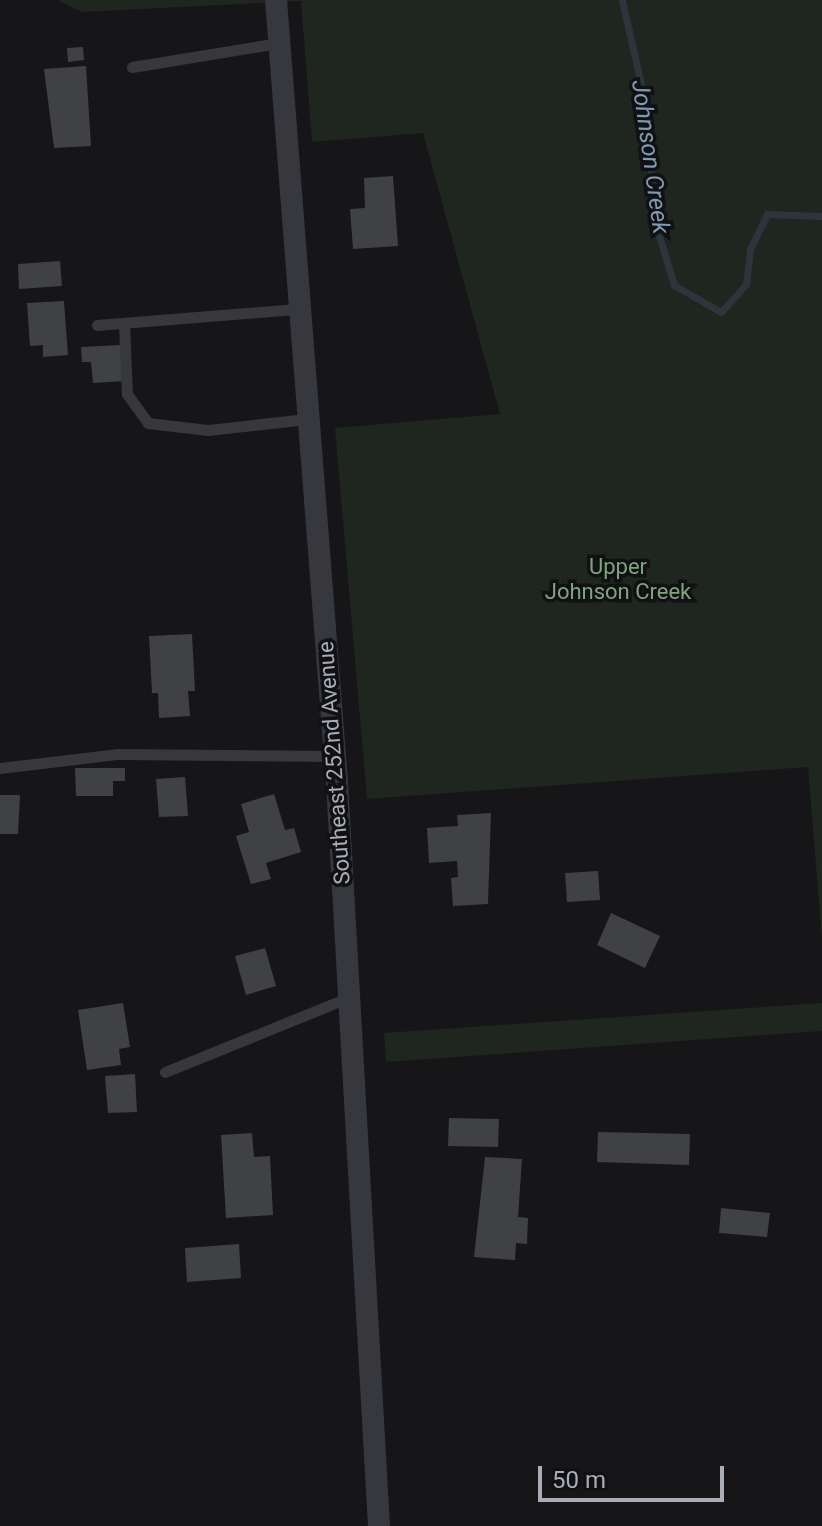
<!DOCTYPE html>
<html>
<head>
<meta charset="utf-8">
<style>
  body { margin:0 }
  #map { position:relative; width:822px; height:1526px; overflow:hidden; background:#161618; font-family:Roboto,sans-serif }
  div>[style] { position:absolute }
  .green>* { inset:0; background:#1e261f }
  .stream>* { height:7px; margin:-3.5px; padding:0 3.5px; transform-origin:3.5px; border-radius:3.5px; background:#2c353c }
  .building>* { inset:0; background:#404145 }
  .lane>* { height:11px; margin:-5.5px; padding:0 5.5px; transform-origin:5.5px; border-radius:5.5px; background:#37383d }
  .street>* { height:22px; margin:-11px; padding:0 11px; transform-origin:11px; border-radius:11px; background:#37383d }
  span { translate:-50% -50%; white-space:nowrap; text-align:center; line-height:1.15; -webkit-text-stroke:7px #111113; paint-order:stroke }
  .park-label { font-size:22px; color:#7fa381 }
  .street-label { font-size:22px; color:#a8adb8 }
  .water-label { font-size:24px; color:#7f9bb3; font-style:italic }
  .scale { position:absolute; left:538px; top:1466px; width:186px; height:36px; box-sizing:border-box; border:4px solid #a8adb8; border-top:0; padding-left:10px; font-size:24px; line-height:28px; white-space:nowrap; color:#a8adb8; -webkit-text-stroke:6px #111113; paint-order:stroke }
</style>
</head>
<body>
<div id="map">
  <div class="green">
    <div style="clip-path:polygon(57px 0,822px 0,822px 940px,808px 767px,367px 799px,335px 428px,500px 414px,423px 133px,312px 142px,301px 1px,82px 12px)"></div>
    <div style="clip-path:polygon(822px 1003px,822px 1031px,386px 1062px,384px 1033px)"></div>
  </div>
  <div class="stream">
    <div style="left:622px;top:0;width:95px;rotate:77.3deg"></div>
    <div style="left:643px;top:93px;width:134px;rotate:84.4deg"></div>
    <div style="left:656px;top:226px;width:62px;rotate:73deg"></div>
    <div style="left:674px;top:285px;width:54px;rotate:29.9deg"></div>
    <div style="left:721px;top:312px;width:38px;rotate:-48deg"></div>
    <div style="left:746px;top:284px;width:35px;rotate:-83deg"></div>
    <div style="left:750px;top:249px;width:39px;rotate:-64deg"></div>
    <div style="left:767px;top:214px;width:55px;rotate:2.1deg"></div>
  </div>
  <div class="building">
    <div style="clip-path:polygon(83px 47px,84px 60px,68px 62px,67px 48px)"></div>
    <div style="clip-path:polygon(86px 66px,91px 146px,54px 148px,44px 69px)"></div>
    <div style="clip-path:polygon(393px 176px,398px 246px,353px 249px,350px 209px,365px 208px,364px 178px)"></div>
    <div style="clip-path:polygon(60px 261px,62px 286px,19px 289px,18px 264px)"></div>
    <div style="clip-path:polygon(64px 301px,68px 355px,43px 357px,43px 345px,30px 346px,27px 303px)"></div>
    <div style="clip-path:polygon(122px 345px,124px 381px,93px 383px,91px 362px,82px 362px,81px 347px)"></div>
    <div style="clip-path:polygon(192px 634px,195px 691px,188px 691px,190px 716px,159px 718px,158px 693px,152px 693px,149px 636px)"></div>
    <div style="clip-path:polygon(75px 768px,125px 768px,125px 781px,113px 781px,113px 796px,76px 796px)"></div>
    <div style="clip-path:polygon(185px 777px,188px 816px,159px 817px,156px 779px)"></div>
    <div style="clip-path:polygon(274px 794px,285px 830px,294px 828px,301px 852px,266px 863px,271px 879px,251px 884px,236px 836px,249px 832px,241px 804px)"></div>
    <div style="clip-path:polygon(0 795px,20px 795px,18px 834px,0 834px)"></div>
    <div style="clip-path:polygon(491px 813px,488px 904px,453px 906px,451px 878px,458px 877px,457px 861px,429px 863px,427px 828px,458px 826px,457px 815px)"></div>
    <div style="clip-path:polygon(598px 871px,600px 900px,567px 902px,565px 873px)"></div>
    <div style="clip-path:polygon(611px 913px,660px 936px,645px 968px,597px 945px)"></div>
    <div style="clip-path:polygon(265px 948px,276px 986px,246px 995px,235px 956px)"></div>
    <div style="clip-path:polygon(123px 1003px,130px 1047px,119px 1049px,121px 1065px,87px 1070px,78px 1010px)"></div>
    <div style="clip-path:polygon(135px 1074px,137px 1112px,108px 1113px,105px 1076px)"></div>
    <div style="clip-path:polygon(449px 1118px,499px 1119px,498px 1147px,448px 1146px)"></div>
    <div style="clip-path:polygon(598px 1132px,690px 1134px,689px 1165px,597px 1162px)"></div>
    <div style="clip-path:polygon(252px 1133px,254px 1157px,270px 1156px,273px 1215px,226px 1218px,221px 1135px)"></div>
    <div style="clip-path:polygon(485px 1157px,522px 1159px,518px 1217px,528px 1218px,527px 1244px,516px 1243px,515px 1260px,474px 1257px)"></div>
    <div style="clip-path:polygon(721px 1208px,770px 1213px,767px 1237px,719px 1233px)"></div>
    <div style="clip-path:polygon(239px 1244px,241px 1278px,187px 1282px,185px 1248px)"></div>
  </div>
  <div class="lane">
    <div style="left:132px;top:67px;width:149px;rotate:-9.3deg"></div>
    <div style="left:124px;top:323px;width:71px;rotate:87.6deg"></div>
    <div style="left:127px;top:394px;width:36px;rotate:54deg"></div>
    <div style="left:148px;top:423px;width:60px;rotate:6.7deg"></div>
    <div style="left:208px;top:430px;width:99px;rotate:-6.4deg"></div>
    <div style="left:97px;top:325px;width:201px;rotate:-4.6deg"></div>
    <div style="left:0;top:768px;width:119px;rotate:-6.8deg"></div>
    <div style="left:118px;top:754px;width:216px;rotate:0.5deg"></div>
    <div style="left:165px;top:1072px;width:200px;rotate:-22.1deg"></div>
  </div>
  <div class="street">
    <div style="left:276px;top:0;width:784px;rotate:85.54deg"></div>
    <div style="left:337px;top:782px;width:745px;rotate:86.77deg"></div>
  </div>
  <div class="park-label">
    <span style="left:618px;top:579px">Upper<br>Johnson Creek</span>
  </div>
  <div class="street-label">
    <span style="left:334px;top:763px;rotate:-94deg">Southeast 252nd Avenue</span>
  </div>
  <div class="water-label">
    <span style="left:650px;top:157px;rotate:82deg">Johnson Creek</span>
  </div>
  <div class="scale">50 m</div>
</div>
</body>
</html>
